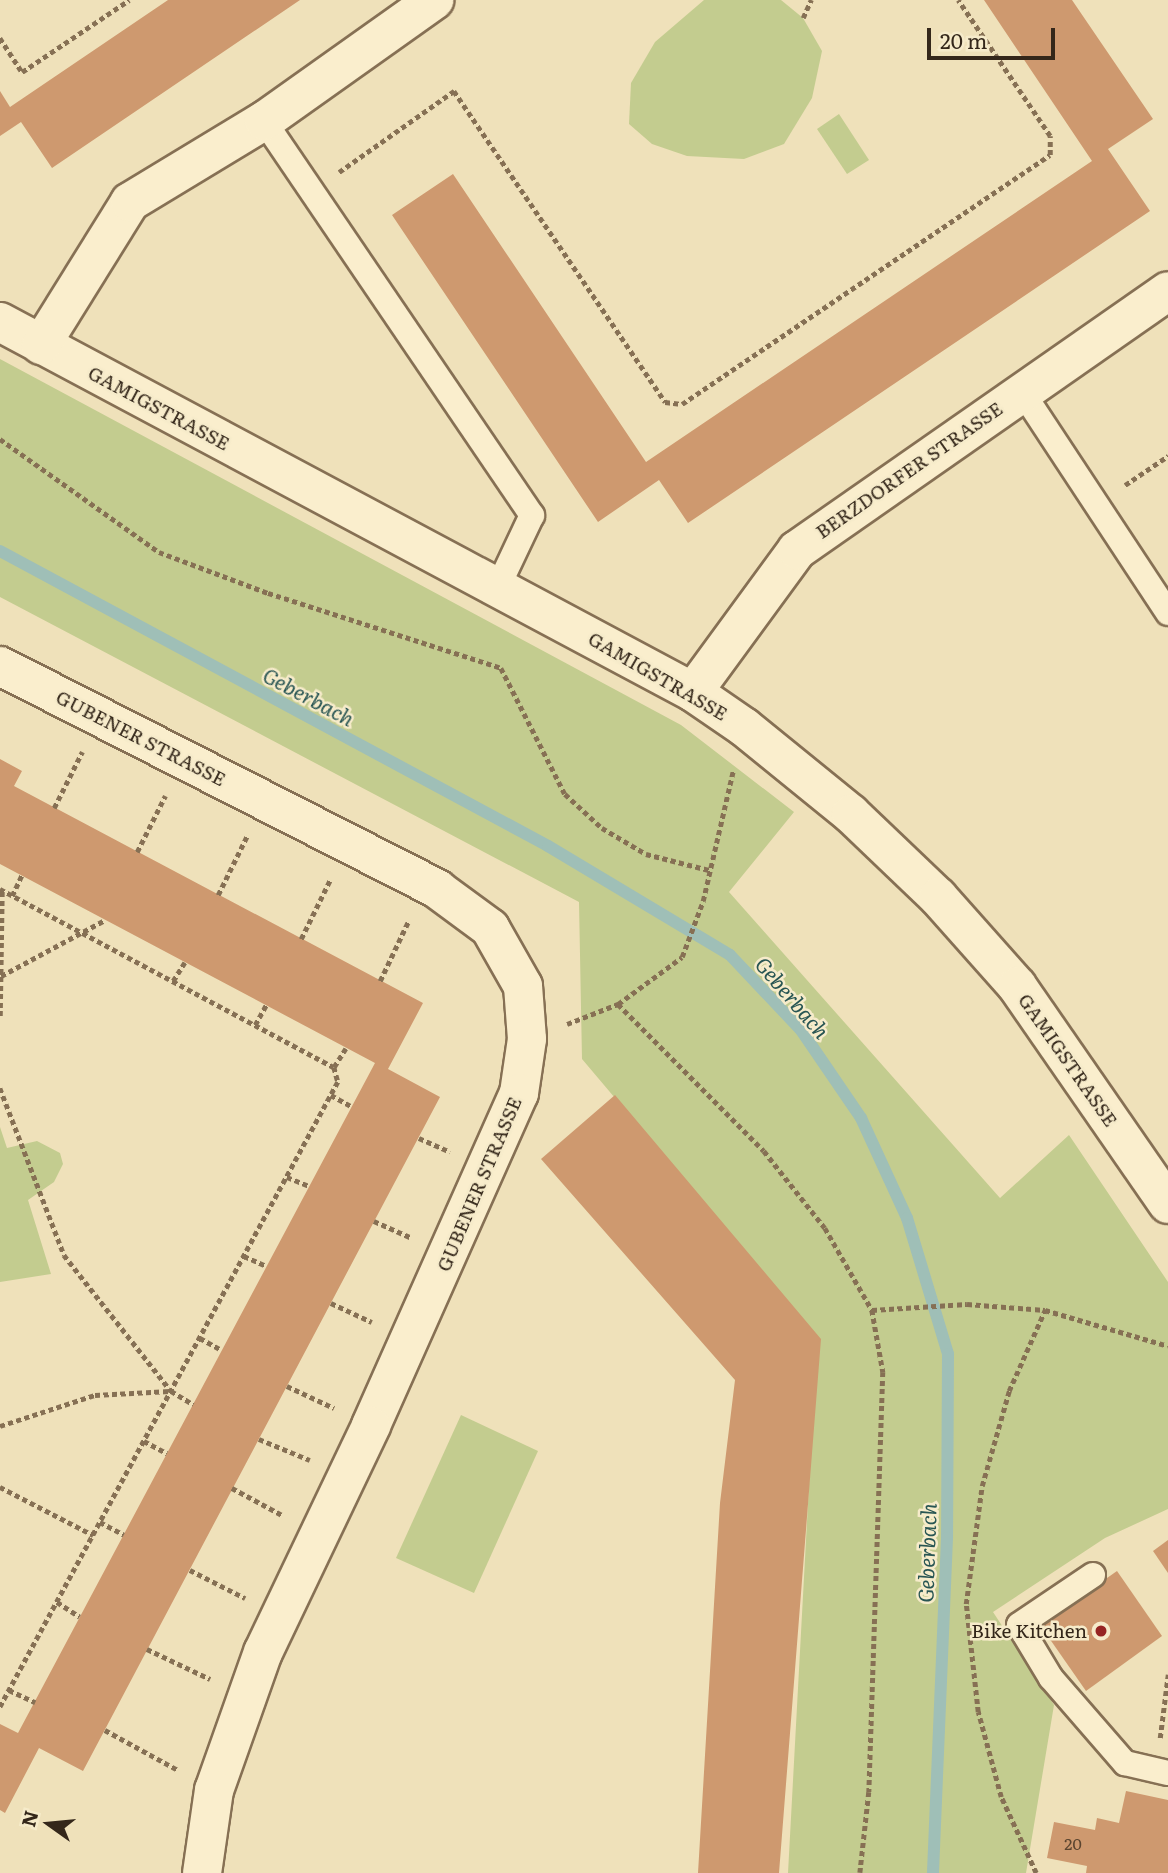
<!DOCTYPE html>
<html>
<head>
<meta charset="utf-8">
<style>
  body { margin:0 }
  #map { position:relative; width:1168px; height:1873px; overflow:hidden; background:#efe1ba; font-family:Literata,serif }
  div>[style] { position:absolute }
  .green>* { inset:0; background:#c3cc8f }
  .stream>* { height:12px; margin:-6px; padding:0 6px; transform-origin:6px; border-radius:6px; background:#9fbfb7 }
  .building>* { inset:0; background:#ce996f }
  .path>* { height:4.5px; margin-top:-2.25px; transform-origin:0; background:repeating-linear-gradient(90deg,#867054 0 5px,transparent 0 8.5px) }
  .roads { filter:drop-shadow(2px 0 #867054) drop-shadow(-2px 0 #867054) drop-shadow(0 2px #867054) drop-shadow(0 -2px #867054) }
  .lane>* { height:24px; margin:-12px; padding:0 12px; transform-origin:12px; border-radius:12px; background:#faeecd }
  .street>* { height:38px; margin:-19px; padding:0 19px; transform-origin:19px; border-radius:19px; background:#faeecd }
  .dots>* { width:19px; height:19px; translate:-50% -50%; box-sizing:border-box; border:4px solid #f6ebca; border-radius:50% }
  span { translate:-50% -50%; white-space:nowrap; text-align:center; line-height:1.15; -webkit-text-stroke:5px #f6ebca; paint-order:stroke }
  .number-label { font-size:16px; color:#5a442f }
  .number-label span { -webkit-text-stroke-width:0 }
  .street-label { font-size:19px; color:#34271a }
  .poi-label { font-size:19px; color:#34271a }
  .right { translate:-100% -50%; text-align:right }
  .water-label { font-size:21px; color:#285553; font-style:italic }
  .north { position:absolute; left:14px; top:1789px; width:70px; height:70px; -webkit-text-stroke:5px #f6ebca; paint-order:stroke; rotate:285deg; font-size:19px; font-weight:700; line-height:28px; text-align:center; color:#34271a }
  .north::after { content:''; display:block; margin:auto; width:24px; height:32px; background:#34271a; clip-path:polygon(50% 0,100% 100%,50% 72%,0 100%) }
  .scale { position:absolute; left:927px; top:28px; width:128px; height:32px; box-sizing:border-box; border:4px solid #34271a; border-top:0; padding-left:9px; font-size:21px; line-height:24px; white-space:nowrap; color:#34271a; -webkit-text-stroke:5px #f6ebca; paint-order:stroke }
</style>
</head>
<body>
<div id="map">
  <div class="green">
    <div style="clip-path:polygon(704px 0,781px 0,803px 18px,822px 51px,812px 98px,784px 144px,744px 159px,687px 156px,652px 144px,629px 124px,631px 83px,655px 42px)"></div>
    <div style="clip-path:polygon(839px 114px,869px 160px,847px 174px,817px 129px)"></div>
    <div style="clip-path:polygon(0 359px,681px 725px,794px 812px,729px 892px,1000px 1198px,1069px 1135px,1168px 1282px,1168px 1509px,1105px 1538px,993px 1612px,1054px 1705px,1026px 1873px,788px 1873px,817px 1337px,582px 1059px,579px 902px,0 597px)"></div>
    <div style="clip-path:polygon(0 1127px,7px 1148px,37px 1141px,60px 1153px,63px 1164px,54px 1182px,28px 1200px,51px 1274px,0 1282px)"></div>
    <div style="clip-path:polygon(461px 1415px,538px 1451px,474px 1593px,396px 1558px)"></div>
  </div>
  <div class="stream">
    <div style="left:0;top:551px;width:622px;rotate:28.29deg"></div>
    <div style="left:548px;top:846px;width:212px;rotate:30.9deg"></div>
    <div style="left:730px;top:955px;width:103px;rotate:46.6deg"></div>
    <div style="left:801px;top:1030px;width:107px;rotate:55.7deg"></div>
    <div style="left:861px;top:1118px;width:110px;rotate:65.3deg"></div>
    <div style="left:907px;top:1218px;width:142px;rotate:73.2deg"></div>
    <div style="left:948px;top:1354px;width:184px;rotate:90.3deg"></div>
    <div style="left:947px;top:1538px;width:335px;rotate:92.4deg"></div>
  </div>
  <div class="building">
    <div style="clip-path:polygon(168px 0,300px 0,52px 168px,21px 122px,0 136px,0 91px,10px 107px)"></div>
    <div style="clip-path:polygon(984px 0,1072px 0,1153px 119px,1108px 149px,1150px 211px,688px 523px,659px 480px,598px 522px,392px 215px,453px 174px,646px 462px,1092px 161px)"></div>
    <div style="clip-path:polygon(0 759px,22px 771px,14px 786px,423px 1003px,388px 1069px,440px 1097px,83px 1771px,39px 1748px,5px 1813px,0 1810px,0 1724px,18px 1733px,375px 1063px,0 864px)"></div>
    <div style="clip-path:polygon(615px 1095px,821px 1339px,779px 1873px,698px 1873px,720px 1503px,735px 1380px,541px 1159px)"></div>
    <div style="clip-path:polygon(1168px 1540px,1168px 1573px,1153px 1551px)"></div>
    <div style="clip-path:polygon(1117px 1571px,1162px 1636px,1086px 1691px,1040px 1625px)"></div>
    <div style="clip-path:polygon(1126px 1791px,1168px 1800px,1168px 1873px,1086px 1873px,1087px 1866px,1047px 1858px,1054px 1822px,1095px 1830px,1097px 1818px,1119px 1823px)"></div>
  </div>
  <div class="path">
    <div style="left:803px;top:18px;width:20px;rotate:-66deg"></div>
    <div style="left:0;top:38px;width:40px;rotate:57.1deg"></div>
    <div style="left:22px;top:72px;width:129px;rotate:-33.9deg"></div>
    <div style="left:339px;top:172px;width:141px;rotate:-35.2deg"></div>
    <div style="left:454px;top:91px;width:376px;rotate:55.8deg"></div>
    <div style="left:665px;top:402px;width:17px;rotate:7deg"></div>
    <div style="left:682px;top:404px;width:444px;rotate:-34.1deg"></div>
    <div style="left:1050px;top:155px;width:19px;rotate:-90deg"></div>
    <div style="left:1050px;top:136px;width:164px;rotate:-124.1deg"></div>
    <div style="left:0;top:439px;width:195px;rotate:35.4deg"></div>
    <div style="left:159px;top:552px;width:116px;rotate:20.6deg"></div>
    <div style="left:268px;top:593px;width:245px;rotate:17.8deg"></div>
    <div style="left:501px;top:668px;width:141px;rotate:63.1deg"></div>
    <div style="left:565px;top:794px;width:50px;rotate:42.6deg"></div>
    <div style="left:602px;top:828px;width:51px;rotate:30.6deg"></div>
    <div style="left:646px;top:854px;width:65px;rotate:14.3deg"></div>
    <div style="left:1125px;top:485px;width:52px;rotate:-34deg"></div>
    <div style="left:54px;top:808px;width:63px;rotate:-63.4deg"></div>
    <div style="left:137px;top:852px;width:63px;rotate:-63.4deg"></div>
    <div style="left:0;top:889px;width:378px;rotate:28.1deg"></div>
    <div style="left:334px;top:1067px;width:16px;rotate:75deg"></div>
    <div style="left:338px;top:1082px;width:711px;rotate:118.4deg"></div>
    <div style="left:218px;top:895px;width:66px;rotate:-63.8deg"></div>
    <div style="left:12px;top:896px;width:23px;rotate:-65deg"></div>
    <div style="left:301px;top:939px;width:66px;rotate:-63.8deg"></div>
    <div style="left:1px;top:976px;width:118px;rotate:-28.3deg"></div>
    <div style="left:173px;top:981px;width:22px;rotate:-58deg"></div>
    <div style="left:380px;top:981px;width:65px;rotate:-64.6deg"></div>
    <div style="left:618px;top:1004px;width:207px;rotate:45.2deg"></div>
    <div style="left:764px;top:1151px;width:98px;rotate:51.6deg"></div>
    <div style="left:825px;top:1228px;width:95px;rotate:60.2deg"></div>
    <div style="left:872px;top:1310px;width:63px;rotate:79.9deg"></div>
    <div style="left:883px;top:1372px;width:420px;rotate:91.9deg"></div>
    <div style="left:869px;top:1792px;width:81px;rotate:96.3deg"></div>
    <div style="left:0;top:1016px;width:126px;rotate:-89.1deg"></div>
    <div style="left:567px;top:1024px;width:55px;rotate:-21.4deg"></div>
    <div style="left:618px;top:1004px;width:79px;rotate:-36.3deg"></div>
    <div style="left:682px;top:957px;width:60px;rotate:-69.4deg"></div>
    <div style="left:703px;top:901px;width:133px;rotate:-77deg"></div>
    <div style="left:255px;top:1025px;width:23px;rotate:-61deg"></div>
    <div style="left:334px;top:1067px;width:22px;rotate:-58deg"></div>
    <div style="left:0;top:1088px;width:179px;rotate:69deg"></div>
    <div style="left:64px;top:1255px;width:173px;rotate:51.8deg"></div>
    <div style="left:171px;top:1391px;width:26px;rotate:31deg"></div>
    <div style="left:331px;top:1095px;width:23px;rotate:29deg"></div>
    <div style="left:419px;top:1138px;width:34px;rotate:24deg"></div>
    <div style="left:287px;top:1177px;width:24px;rotate:22deg"></div>
    <div style="left:374px;top:1221px;width:42px;rotate:24.1deg"></div>
    <div style="left:244px;top:1256px;width:24px;rotate:24deg"></div>
    <div style="left:331px;top:1303px;width:45px;rotate:24.9deg"></div>
    <div style="left:872px;top:1310px;width:95px;rotate:-3.6deg"></div>
    <div style="left:967px;top:1304px;width:78px;rotate:4.4deg"></div>
    <div style="left:1045px;top:1310px;width:128px;rotate:16.3deg"></div>
    <div style="left:200px;top:1338px;width:25px;rotate:29deg"></div>
    <div style="left:287px;top:1386px;width:52px;rotate:25.1deg"></div>
    <div style="left:0;top:1426px;width:100px;rotate:-18.1deg"></div>
    <div style="left:95px;top:1395px;width:75px;rotate:-3.1deg"></div>
    <div style="left:259px;top:1439px;width:55px;rotate:22.4deg"></div>
    <div style="left:144px;top:1441px;width:26px;rotate:28deg"></div>
    <div style="left:0;top:1487px;width:105px;rotate:27.3deg"></div>
    <div style="left:232px;top:1488px;width:59px;rotate:28.3deg"></div>
    <div style="left:100px;top:1522px;width:27px;rotate:28deg"></div>
    <div style="left:190px;top:1570px;width:62px;rotate:27deg"></div>
    <div style="left:57px;top:1602px;width:27px;rotate:33deg"></div>
    <div style="left:147px;top:1649px;width:70px;rotate:25.5deg"></div>
    <div style="left:9px;top:1690px;width:29px;rotate:25deg"></div>
    <div style="left:105px;top:1730px;width:83px;rotate:28.7deg"></div>
    <div style="left:1160px;top:1738px;width:64px;rotate:-82.8deg"></div>
    <div style="left:1036px;top:1873px;width:84px;rotate:-114.7deg"></div>
    <div style="left:1001px;top:1797px;width:88px;rotate:-105.1deg"></div>
    <div style="left:978px;top:1712px;width:109px;rotate:-96.3deg"></div>
    <div style="left:966px;top:1604px;width:119px;rotate:-82.3deg"></div>
    <div style="left:982px;top:1486px;width:99px;rotate:-74.1deg"></div>
    <div style="left:1009px;top:1391px;width:89px;rotate:-66deg"></div>
  </div>
  <div class="roads">
    <div class="lane">
      <div style="left:264px;top:121px;width:477px;rotate:55.8deg"></div>
      <div style="left:532px;top:515px;width:80px;rotate:115.3deg"></div>
      <div style="left:1021px;top:390px;width:267px;rotate:56.6deg"></div>
      <div style="left:1093px;top:1575px;width:89px;rotate:146deg"></div>
      <div style="left:1019px;top:1625px;width:62px;rotate:58.9deg"></div>
      <div style="left:1051px;top:1678px;width:113px;rotate:49deg"></div>
      <div style="left:1125px;top:1763px;width:44px;rotate:13.1deg"></div>
    </div>
    <div class="street">
      <div style="left:0;top:322px;width:786px;rotate:28.1deg"></div>
      <div style="left:693px;top:692px;width:62px;rotate:34.5deg"></div>
      <div style="left:744px;top:727px;width:138px;rotate:39.1deg"></div>
      <div style="left:851px;top:814px;width:120px;rotate:43.7deg"></div>
      <div style="left:938px;top:897px;width:119px;rotate:48.4deg"></div>
      <div style="left:1017px;top:986px;width:265px;rotate:55.3deg"></div>
      <div style="left:41px;top:345px;width:168px;rotate:-58.1deg"></div>
      <div style="left:130px;top:202px;width:157px;rotate:-31.2deg"></div>
      <div style="left:264px;top:121px;width:209px;rotate:-35.4deg"></div>
      <div style="left:0;top:666px;width:491px;rotate:27deg"></div>
      <div style="left:437px;top:889px;width:66px;rotate:36.3deg"></div>
      <div style="left:490px;top:928px;width:67px;rotate:60.4deg"></div>
      <div style="left:523px;top:986px;width:53px;rotate:85.7deg"></div>
      <div style="left:527px;top:1039px;width:55px;rotate:98.4deg"></div>
      <div style="left:519px;top:1093px;width:364px;rotate:114deg"></div>
      <div style="left:371px;top:1426px;width:250px;rotate:115.5deg"></div>
      <div style="left:263px;top:1652px;width:146px;rotate:109.5deg"></div>
      <div style="left:214px;top:1790px;width:84px;rotate:98.2deg"></div>
      <div style="left:693px;top:692px;width:176px;rotate:-53.8deg"></div>
      <div style="left:797px;top:550px;width:452px;rotate:-34.9deg"></div>
    </div>
  </div>
  <div class="dots">
    <div style="left:1101px;top:1631px;background:#962523"></div>
  </div>
  <div class="number-label">
    <span style="left:1073px;top:1843px">20</span>
  </div>
  <div class="street-label">
    <span style="left:159px;top:408px;rotate:28deg">GAMIGSTRASSE</span>
    <span style="left:909px;top:470px;rotate:-35deg">BERZDORFER STRASSE</span>
    <span style="left:658px;top:676px;rotate:30deg">GAMIGSTRASSE</span>
    <span style="left:141px;top:738px;rotate:27deg">GUBENER STRASSE</span>
    <span style="left:1068px;top:1060px;rotate:55deg">GAMIGSTRASSE</span>
    <span style="left:479px;top:1184px;rotate:-67deg">GUBENER STRASSE</span>
  </div>
  <div class="poi-label">
    <span class="right" style="left:1087px;top:1631px">Bike Kitchen</span>
  </div>
  <div class="water-label">
    <span style="left:309px;top:696px;rotate:28deg">Geberbach</span>
    <span style="left:793px;top:997px;rotate:49deg">Geberbach</span>
    <span style="left:926px;top:1553px;rotate:-88deg">Geberbach</span>
  </div>
  <div class="north">N</div>
  <div class="scale">20 m</div>
</div>
</body>
</html>
